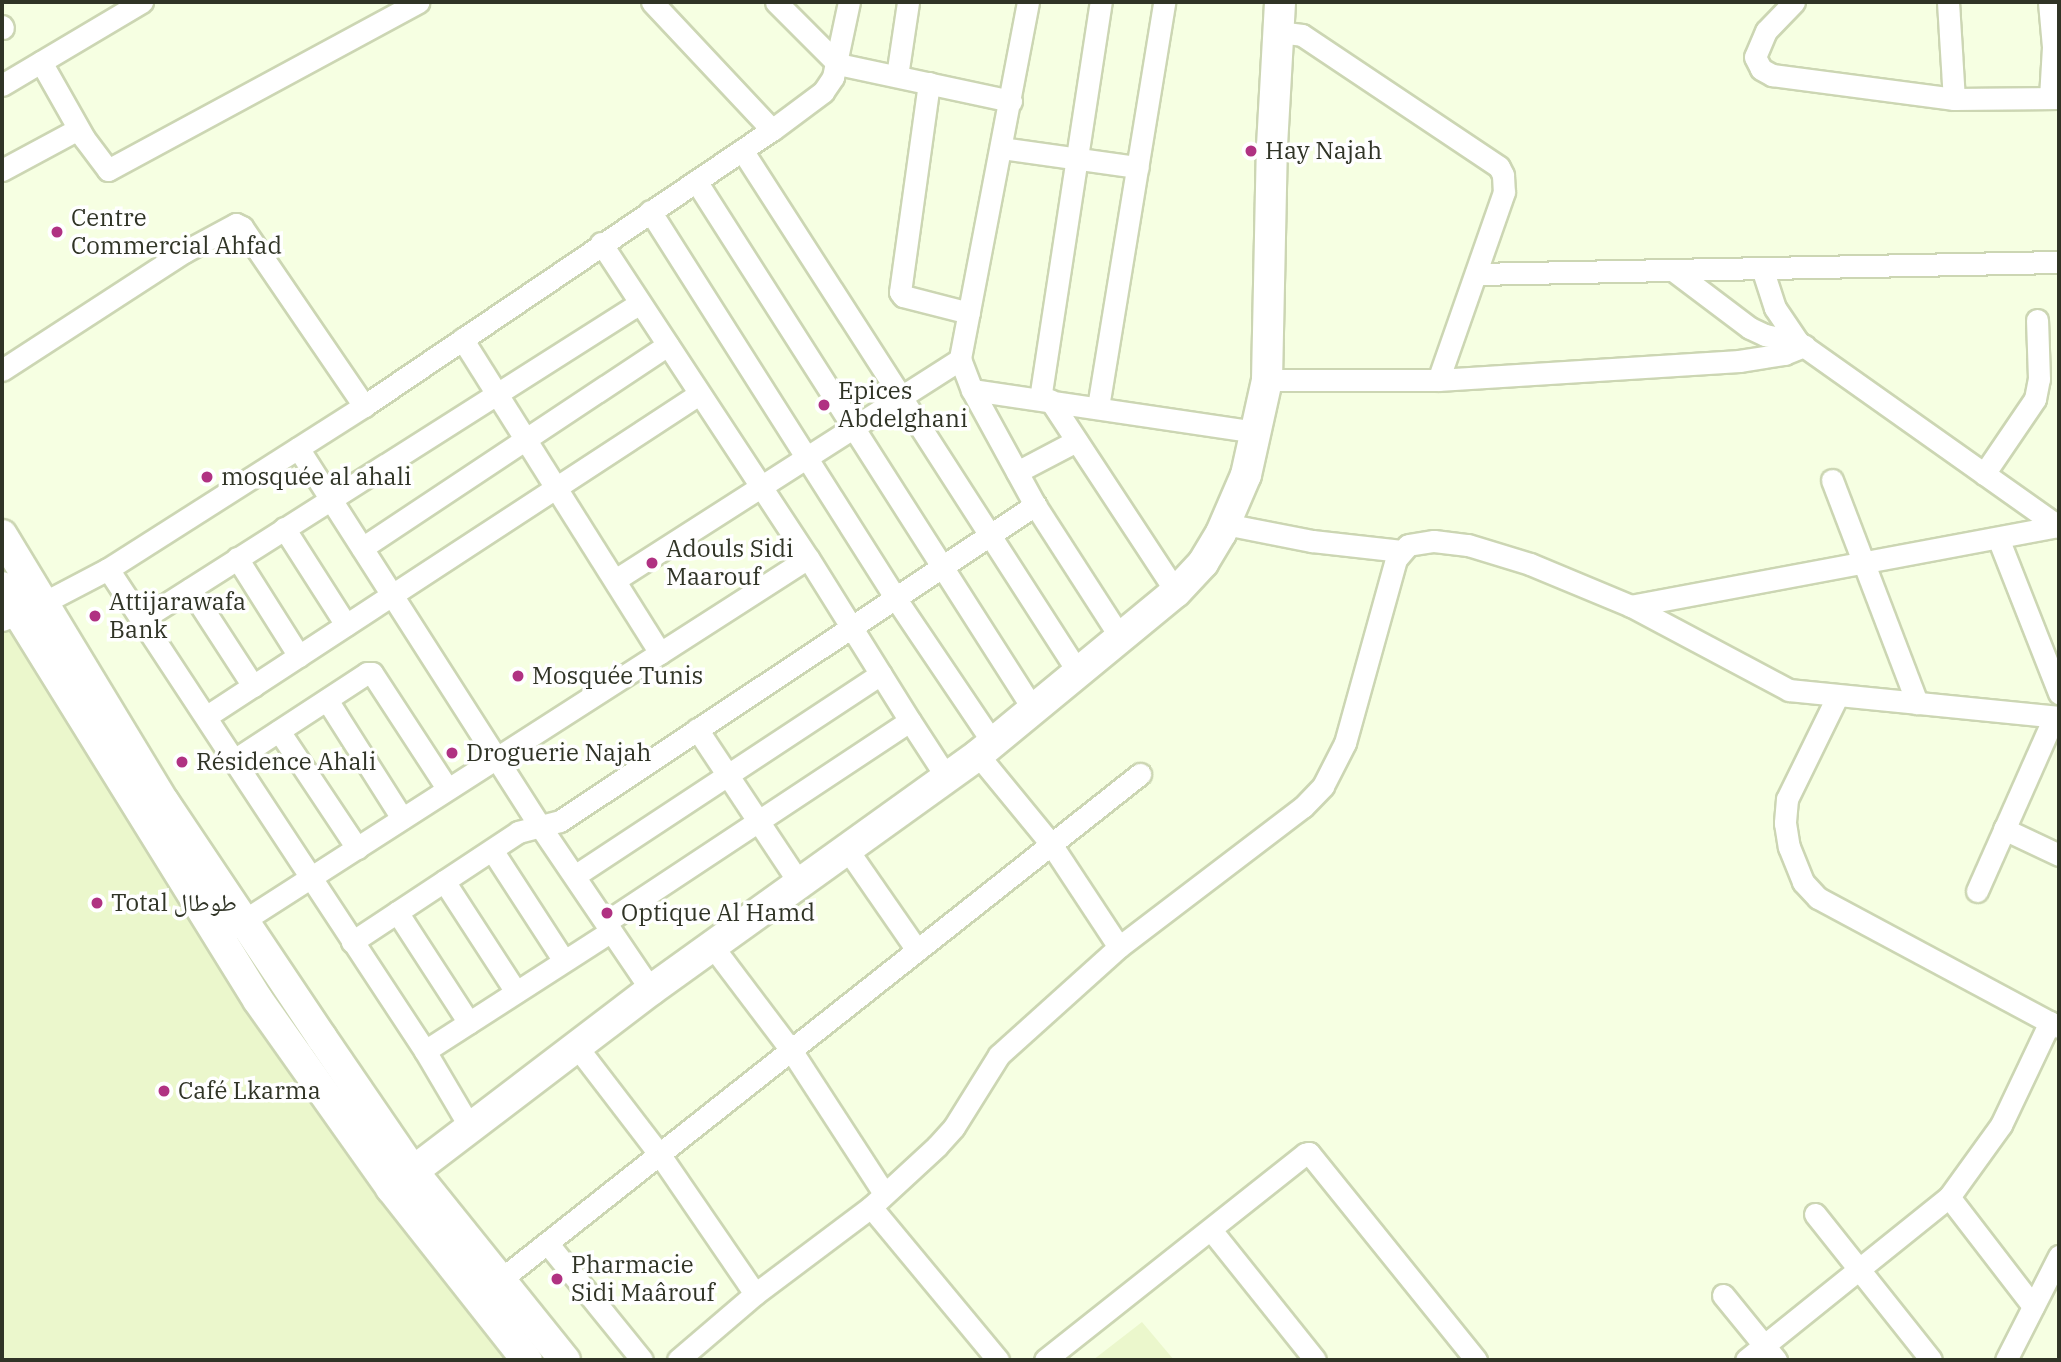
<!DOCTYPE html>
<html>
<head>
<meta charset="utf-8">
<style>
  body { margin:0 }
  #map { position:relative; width:2061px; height:1362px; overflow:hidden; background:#f6ffe2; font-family:"IBM Plex Serif","Noto Naskh Arabic",serif }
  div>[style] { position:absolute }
  .built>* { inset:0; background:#ebf7cc }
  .roads { filter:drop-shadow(2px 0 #ccd6b3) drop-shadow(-2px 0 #ccd6b3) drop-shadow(0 2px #ccd6b3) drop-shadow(0 -2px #ccd6b3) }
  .street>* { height:21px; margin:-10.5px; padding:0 10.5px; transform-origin:10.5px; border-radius:10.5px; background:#fff }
  .secondary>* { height:30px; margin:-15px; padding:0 15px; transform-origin:15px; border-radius:15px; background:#fff }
  .dots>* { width:19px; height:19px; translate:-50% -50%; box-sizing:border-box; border:4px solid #fff; border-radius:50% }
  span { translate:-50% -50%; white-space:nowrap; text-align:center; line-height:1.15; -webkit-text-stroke:7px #fff; paint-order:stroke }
  .poi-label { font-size:24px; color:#303426 }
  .left { translate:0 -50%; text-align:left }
  .frame { position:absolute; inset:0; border:4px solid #303426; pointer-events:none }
</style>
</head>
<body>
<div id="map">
  <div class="built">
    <div style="clip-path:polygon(2px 522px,336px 1039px,543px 1360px,2px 1360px)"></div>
    <div style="clip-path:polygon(1142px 1322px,1174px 1360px,1093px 1360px)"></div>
  </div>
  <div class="roads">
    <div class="street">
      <div style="left:652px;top:2px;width:175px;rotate:46.8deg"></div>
      <div style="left:776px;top:2px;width:88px;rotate:45deg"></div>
      <div style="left:838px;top:64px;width:177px;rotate:12.1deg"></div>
      <div style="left:1028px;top:2px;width:363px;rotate:100.8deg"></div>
      <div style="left:960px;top:359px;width:33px;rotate:69deg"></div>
      <div style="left:972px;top:390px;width:131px;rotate:61.3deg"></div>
      <div style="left:1035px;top:505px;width:157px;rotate:57.2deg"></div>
      <div style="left:1794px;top:2px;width:40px;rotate:134deg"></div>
      <div style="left:1766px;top:31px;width:28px;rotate:113deg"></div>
      <div style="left:1755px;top:57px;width:13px;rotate:63deg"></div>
      <div style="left:1761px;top:69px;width:13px;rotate:29deg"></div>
      <div style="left:1772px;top:75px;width:184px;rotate:7.5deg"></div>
      <div style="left:1954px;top:99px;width:105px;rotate:-0.5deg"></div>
      <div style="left:1948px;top:2px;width:97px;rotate:86.5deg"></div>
      <div style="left:2049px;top:2px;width:45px;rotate:84.9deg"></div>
      <div style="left:2053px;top:47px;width:50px;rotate:93.4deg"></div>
      <div style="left:2px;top:26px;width:2px;rotate:63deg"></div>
      <div style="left:1278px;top:32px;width:24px;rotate:7deg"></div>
      <div style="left:1302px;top:35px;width:237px;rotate:33.8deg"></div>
      <div style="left:1499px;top:167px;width:9px;rotate:63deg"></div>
      <div style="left:1503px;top:175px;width:17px;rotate:87deg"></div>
      <div style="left:1504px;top:192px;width:199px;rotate:109.3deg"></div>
      <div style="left:41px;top:62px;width:87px;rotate:60.5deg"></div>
      <div style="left:84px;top:138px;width:40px;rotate:53deg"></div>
      <div style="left:108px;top:170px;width:353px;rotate:-28.4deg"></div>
      <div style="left:897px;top:76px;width:75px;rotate:-81.5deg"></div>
      <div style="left:929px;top:83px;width:211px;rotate:97.9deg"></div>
      <div style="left:900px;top:292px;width:5px;rotate:53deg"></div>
      <div style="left:903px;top:296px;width:68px;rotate:14.4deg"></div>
      <div style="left:2px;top:85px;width:163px;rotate:-30.7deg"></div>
      <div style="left:1002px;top:148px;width:137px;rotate:8deg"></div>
      <div style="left:742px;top:150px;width:621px;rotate:57.23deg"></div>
      <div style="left:2px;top:170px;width:86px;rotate:-28.3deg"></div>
      <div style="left:696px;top:181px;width:626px;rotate:57.45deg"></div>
      <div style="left:650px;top:211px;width:459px;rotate:57.6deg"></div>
      <div style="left:896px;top:599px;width:174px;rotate:56deg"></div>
      <div style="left:601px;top:243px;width:377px;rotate:56.7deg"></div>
      <div style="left:1762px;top:268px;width:42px;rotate:72deg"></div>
      <div style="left:1775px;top:308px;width:41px;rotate:55.9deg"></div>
      <div style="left:1798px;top:342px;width:320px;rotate:35.3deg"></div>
      <div style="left:1673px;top:270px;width:96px;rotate:37deg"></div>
      <div style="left:1750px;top:328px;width:17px;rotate:25deg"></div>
      <div style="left:1765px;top:335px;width:34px;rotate:12deg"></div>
      <div style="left:1476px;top:274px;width:583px;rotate:-1.18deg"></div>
      <div style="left:2px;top:370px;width:217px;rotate:-33deg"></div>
      <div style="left:184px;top:252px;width:59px;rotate:-28.3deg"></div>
      <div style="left:236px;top:224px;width:7px;rotate:27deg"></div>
      <div style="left:242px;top:227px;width:217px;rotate:55.7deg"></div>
      <div style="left:1267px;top:380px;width:171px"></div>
      <div style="left:1438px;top:380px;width:302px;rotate:-3.6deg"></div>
      <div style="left:1739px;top:361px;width:46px;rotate:-8.8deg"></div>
      <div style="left:1784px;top:354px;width:22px;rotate:-22deg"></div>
      <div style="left:972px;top:390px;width:288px;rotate:8.4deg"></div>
      <div style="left:1040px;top:399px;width:402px;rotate:-81.3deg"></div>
      <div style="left:1050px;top:400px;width:230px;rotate:56.7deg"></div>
      <div style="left:1098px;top:407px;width:410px;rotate:-80.7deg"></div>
      <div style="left:298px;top:448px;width:449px;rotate:57.4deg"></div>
      <div style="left:540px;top:826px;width:198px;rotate:55.9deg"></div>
      <div style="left:1017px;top:472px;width:67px;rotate:-27.7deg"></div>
      <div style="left:1984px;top:474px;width:91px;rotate:-55.8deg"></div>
      <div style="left:2035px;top:399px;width:20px;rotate:-79deg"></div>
      <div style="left:2039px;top:379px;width:59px;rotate:-91.9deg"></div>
      <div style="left:1832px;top:480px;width:239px;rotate:69.1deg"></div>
      <div style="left:1225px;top:524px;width:89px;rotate:11.1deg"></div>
      <div style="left:1312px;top:541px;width:90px;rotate:6.4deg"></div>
      <div style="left:284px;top:528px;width:115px;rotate:57.4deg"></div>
      <div style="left:1998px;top:538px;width:167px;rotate:68.5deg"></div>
      <div style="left:362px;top:548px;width:367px;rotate:-33.6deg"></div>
      <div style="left:237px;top:558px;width:116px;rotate:57.7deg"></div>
      <div style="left:108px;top:569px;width:577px;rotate:56.67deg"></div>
      <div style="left:425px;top:1051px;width:88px;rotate:59.4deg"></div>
      <div style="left:615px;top:580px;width:410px;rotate:-32.6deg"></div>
      <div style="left:190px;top:589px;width:116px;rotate:57deg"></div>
      <div style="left:1631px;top:606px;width:435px;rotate:-10.6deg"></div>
      <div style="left:2px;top:620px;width:44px;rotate:-22.5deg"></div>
      <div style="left:43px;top:603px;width:73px;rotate:-27.6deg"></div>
      <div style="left:108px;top:569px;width:303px;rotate:-32.5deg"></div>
      <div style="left:364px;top:406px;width:493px;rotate:-34.1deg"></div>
      <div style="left:772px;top:130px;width:64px;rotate:-36.7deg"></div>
      <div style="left:823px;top:92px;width:18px;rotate:-56deg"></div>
      <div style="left:833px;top:77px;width:77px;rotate:-78deg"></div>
      <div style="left:141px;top:620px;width:591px;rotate:-32.43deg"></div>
      <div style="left:1837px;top:697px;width:114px;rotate:116.1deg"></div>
      <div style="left:1787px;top:799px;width:24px;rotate:95deg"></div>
      <div style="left:1785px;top:823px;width:24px;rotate:81deg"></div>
      <div style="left:1789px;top:847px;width:38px;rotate:68deg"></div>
      <div style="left:1803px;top:882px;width:22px;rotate:47deg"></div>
      <div style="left:1818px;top:898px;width:273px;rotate:28.2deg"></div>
      <div style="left:327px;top:700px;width:140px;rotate:57.6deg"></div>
      <div style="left:207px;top:716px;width:588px;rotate:-33.2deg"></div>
      <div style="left:910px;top:721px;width:68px;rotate:57deg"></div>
      <div style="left:697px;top:729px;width:186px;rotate:56.4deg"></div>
      <div style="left:279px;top:731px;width:141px;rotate:56.3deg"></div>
      <div style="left:978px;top:755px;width:115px;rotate:50.6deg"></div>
      <div style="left:1051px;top:844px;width:123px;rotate:56.6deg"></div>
      <div style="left:234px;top:760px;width:159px;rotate:-33.2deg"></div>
      <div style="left:367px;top:673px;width:5px"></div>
      <div style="left:372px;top:673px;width:137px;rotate:56.9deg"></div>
      <div style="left:2004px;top:829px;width:61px;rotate:25.3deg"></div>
      <div style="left:847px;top:849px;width:123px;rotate:55.3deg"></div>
      <div style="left:492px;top:850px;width:132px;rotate:57deg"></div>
      <div style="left:576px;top:875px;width:365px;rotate:-33.4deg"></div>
      <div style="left:444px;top:881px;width:132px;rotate:57deg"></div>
      <div style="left:1977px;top:891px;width:190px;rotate:-66.1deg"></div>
      <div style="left:397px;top:912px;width:132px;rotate:57deg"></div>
      <div style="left:606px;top:922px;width:364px;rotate:-33.5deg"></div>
      <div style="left:910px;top:721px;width:192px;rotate:-122deg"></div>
      <div style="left:808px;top:558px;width:176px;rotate:147.3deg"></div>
      <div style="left:232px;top:928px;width:509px;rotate:-32.72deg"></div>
      <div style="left:660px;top:653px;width:371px;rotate:-122.2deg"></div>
      <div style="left:352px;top:942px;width:199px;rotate:-33.5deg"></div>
      <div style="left:518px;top:832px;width:43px;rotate:-14.7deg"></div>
      <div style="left:560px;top:821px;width:571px;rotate:-33.63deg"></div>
      <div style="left:713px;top:947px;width:129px;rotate:52.9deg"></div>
      <div style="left:791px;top:1050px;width:171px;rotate:57deg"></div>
      <div style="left:577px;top:1047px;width:136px;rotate:52.5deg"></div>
      <div style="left:660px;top:1155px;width:168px;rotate:55.6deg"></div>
      <div style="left:425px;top:1051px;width:221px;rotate:-32.8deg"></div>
      <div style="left:1949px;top:1197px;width:138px;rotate:52.4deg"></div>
      <div style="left:871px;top:1207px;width:199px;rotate:50.3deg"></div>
      <div style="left:1815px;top:1214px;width:186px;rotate:51.5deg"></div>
      <div style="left:1211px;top:1230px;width:166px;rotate:51.3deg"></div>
      <div style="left:548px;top:1244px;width:149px;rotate:51deg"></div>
      <div style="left:500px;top:1280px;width:816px;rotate:-38.33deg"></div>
      <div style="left:1723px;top:1295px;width:84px;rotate:50.8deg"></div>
      <div style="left:678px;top:1360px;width:101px;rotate:-40.6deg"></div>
      <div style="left:755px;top:1294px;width:145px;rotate:-36.9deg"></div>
      <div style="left:871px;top:1207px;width:90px;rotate:-42.7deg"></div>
      <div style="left:937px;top:1146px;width:25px;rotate:-48deg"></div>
      <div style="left:954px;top:1127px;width:85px;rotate:-58deg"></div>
      <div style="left:999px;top:1055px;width:161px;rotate:-42deg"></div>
      <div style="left:1119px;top:947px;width:231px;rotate:-37.3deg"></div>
      <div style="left:1303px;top:807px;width:29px;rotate:-46deg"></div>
      <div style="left:1323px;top:786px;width:48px;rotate:-62.9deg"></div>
      <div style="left:1345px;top:743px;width:191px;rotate:-74.5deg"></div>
      <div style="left:1396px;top:559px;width:18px;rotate:-49deg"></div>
      <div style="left:1408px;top:545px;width:26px;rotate:-9deg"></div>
      <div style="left:1434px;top:541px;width:34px;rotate:7deg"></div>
      <div style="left:1468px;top:545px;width:65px;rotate:17deg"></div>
      <div style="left:1530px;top:564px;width:109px;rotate:22.6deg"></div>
      <div style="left:1631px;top:606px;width:179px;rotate:28deg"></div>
      <div style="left:1789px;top:690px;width:271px;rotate:5.7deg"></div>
      <div style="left:1045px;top:1360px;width:332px;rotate:-38.4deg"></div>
      <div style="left:1305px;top:1154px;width:4px;rotate:-14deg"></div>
      <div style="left:1309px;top:1153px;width:266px;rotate:51.1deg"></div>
      <div style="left:1746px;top:1360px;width:260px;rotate:-38.8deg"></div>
      <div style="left:1949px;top:1197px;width:89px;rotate:-54.2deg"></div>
      <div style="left:2001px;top:1125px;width:114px;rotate:-64.6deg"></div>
      <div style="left:2006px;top:1360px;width:117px;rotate:-63deg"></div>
    </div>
    <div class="secondary">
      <div style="left:2px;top:535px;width:312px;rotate:58.8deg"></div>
      <div style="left:164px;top:802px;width:284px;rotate:56.2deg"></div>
      <div style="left:322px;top:1038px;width:160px;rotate:55.7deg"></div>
      <div style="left:412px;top:1170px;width:244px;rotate:51.2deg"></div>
      <div style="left:2px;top:587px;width:486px;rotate:58.2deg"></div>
      <div style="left:258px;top:1000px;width:230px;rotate:54.7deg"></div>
      <div style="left:391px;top:1188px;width:219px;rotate:51.7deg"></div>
      <div style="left:391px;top:1188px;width:327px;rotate:-37.3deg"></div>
      <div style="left:651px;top:990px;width:403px;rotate:-35.7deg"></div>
      <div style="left:978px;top:755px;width:256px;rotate:-39.5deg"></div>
      <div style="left:1176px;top:592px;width:40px;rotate:-47deg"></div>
      <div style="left:1203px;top:563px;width:35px;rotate:-59deg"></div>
      <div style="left:1221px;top:533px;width:63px;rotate:-66.7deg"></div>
      <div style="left:1246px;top:475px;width:97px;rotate:-77.5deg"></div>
      <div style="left:1267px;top:380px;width:234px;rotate:-88.8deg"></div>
      <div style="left:1272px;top:146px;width:144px;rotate:-86.8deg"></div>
    </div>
  </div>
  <div class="dots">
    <div style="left:1251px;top:151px;background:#b03282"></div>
    <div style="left:57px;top:232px;background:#b03282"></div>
    <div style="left:824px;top:405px;background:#b03282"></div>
    <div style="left:207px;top:477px;background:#b03282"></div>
    <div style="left:652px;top:563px;background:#b03282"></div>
    <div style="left:95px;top:616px;background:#b03282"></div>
    <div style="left:518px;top:676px;background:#b03282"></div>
    <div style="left:452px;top:753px;background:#b03282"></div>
    <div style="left:182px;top:762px;background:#b03282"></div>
    <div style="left:97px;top:903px;background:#b03282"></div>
    <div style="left:607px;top:913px;background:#b03282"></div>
    <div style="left:164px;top:1091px;background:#b03282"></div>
    <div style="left:557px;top:1279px;background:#b03282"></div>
  </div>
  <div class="poi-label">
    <span class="left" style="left:1265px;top:151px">Hay Najah</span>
    <span class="left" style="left:71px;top:232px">Centre<br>Commercial Ahfad</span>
    <span class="left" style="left:838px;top:405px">Epices<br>Abdelghani</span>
    <span class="left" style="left:221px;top:477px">mosquée al ahali</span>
    <span class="left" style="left:666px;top:563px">Adouls Sidi<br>Maarouf</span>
    <span class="left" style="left:109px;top:616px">Attijarawafa<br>Bank</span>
    <span class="left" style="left:532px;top:676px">Mosquée Tunis</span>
    <span class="left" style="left:466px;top:753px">Droguerie Najah</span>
    <span class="left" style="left:196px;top:762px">Résidence Ahali</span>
    <span class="left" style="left:111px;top:903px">Total طوطال</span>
    <span class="left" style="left:621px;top:913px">Optique Al Hamd</span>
    <span class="left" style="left:178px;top:1091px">Café Lkarma</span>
    <span class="left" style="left:571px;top:1279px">Pharmacie<br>Sidi Maârouf</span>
  </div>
  <div class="frame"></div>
</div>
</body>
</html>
